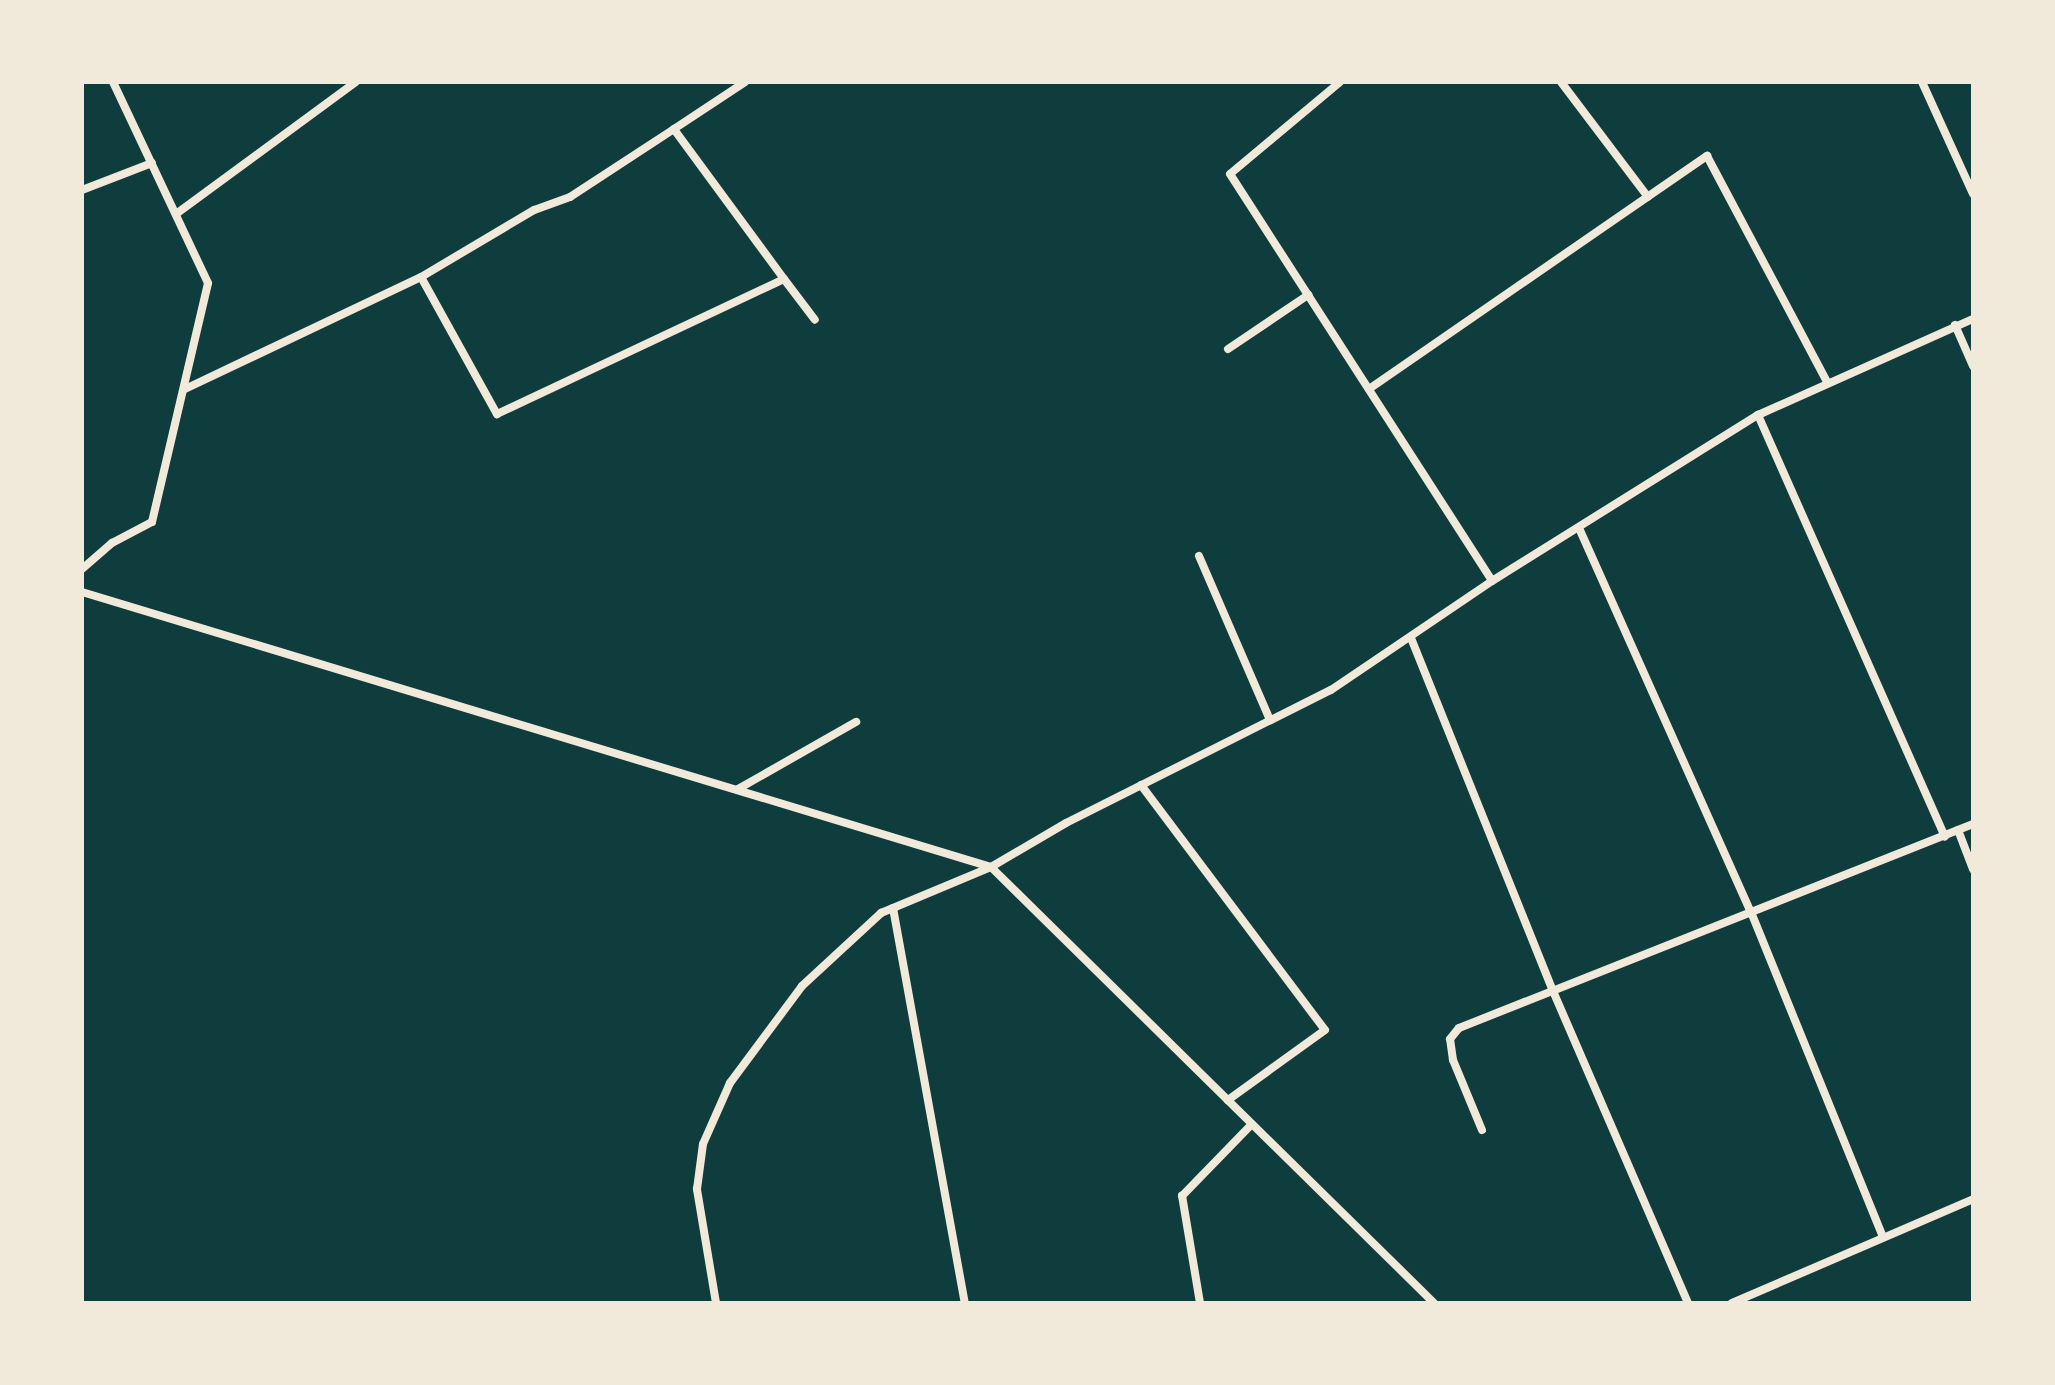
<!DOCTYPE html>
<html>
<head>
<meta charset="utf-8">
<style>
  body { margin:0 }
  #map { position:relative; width:2055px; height:1385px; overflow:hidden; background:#0f3d3e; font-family:"Asap Condensed",sans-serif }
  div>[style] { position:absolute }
  .minor>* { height:8px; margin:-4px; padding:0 4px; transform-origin:4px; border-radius:4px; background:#f1e9da }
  span { translate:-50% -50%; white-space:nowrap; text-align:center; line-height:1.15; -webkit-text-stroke:6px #f1e9da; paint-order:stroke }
  .frame { position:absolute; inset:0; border:84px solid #f1e9da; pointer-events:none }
</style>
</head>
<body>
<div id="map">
  <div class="minor">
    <div style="left:1340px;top:82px;width:143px;rotate:140.1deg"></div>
    <div style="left:1230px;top:174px;width:484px;rotate:57.2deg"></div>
    <div style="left:1561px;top:82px;width:144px;rotate:52.9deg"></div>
    <div style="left:1922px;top:82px;width:123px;rotate:65.5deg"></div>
    <div style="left:674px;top:129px;width:85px;rotate:-33.5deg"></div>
    <div style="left:82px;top:190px;width:75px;rotate:-21.1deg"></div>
    <div style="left:176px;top:214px;width:223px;rotate:-36.3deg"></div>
    <div style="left:784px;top:279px;width:51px;rotate:52.9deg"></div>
    <div style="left:1955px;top:325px;width:45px;rotate:66.3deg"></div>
    <div style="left:1228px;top:349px;width:97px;rotate:-34deg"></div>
    <div style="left:185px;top:389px;width:261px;rotate:-25.4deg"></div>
    <div style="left:421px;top:277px;width:157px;rotate:61deg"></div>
    <div style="left:497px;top:414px;width:317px;rotate:-25.2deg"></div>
    <div style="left:784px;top:279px;width:186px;rotate:-126.3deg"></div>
    <div style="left:674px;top:129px;width:124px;rotate:146.8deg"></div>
    <div style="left:570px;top:197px;width:38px;rotate:160deg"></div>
    <div style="left:534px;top:210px;width:131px;rotate:149.3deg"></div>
    <div style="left:1369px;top:389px;width:411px;rotate:-34.6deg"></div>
    <div style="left:1707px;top:156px;width:254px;rotate:62deg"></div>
    <div style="left:1758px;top:415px;width:461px;rotate:66.1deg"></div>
    <div style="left:1579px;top:528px;width:421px;rotate:65.9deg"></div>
    <div style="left:1751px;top:912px;width:351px;rotate:67.9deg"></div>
    <div style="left:1199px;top:556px;width:179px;rotate:66.6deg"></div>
    <div style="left:82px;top:569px;width:40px;rotate:-41deg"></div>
    <div style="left:112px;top:543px;width:45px;rotate:-27.7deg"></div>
    <div style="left:152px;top:522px;width:245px;rotate:-76.8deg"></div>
    <div style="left:208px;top:283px;width:222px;rotate:-115.3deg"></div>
    <div style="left:82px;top:592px;width:950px;rotate:16.83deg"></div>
    <div style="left:991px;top:867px;width:622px;rotate:44.54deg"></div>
    <div style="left:1411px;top:638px;width:380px;rotate:68.1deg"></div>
    <div style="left:1553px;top:991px;width:340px;rotate:66.6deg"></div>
    <div style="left:1141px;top:785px;width:306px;rotate:53.1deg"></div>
    <div style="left:1325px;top:1030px;width:120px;rotate:144.2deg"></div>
    <div style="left:738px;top:789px;width:136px;rotate:-29.6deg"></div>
    <div style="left:1958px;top:830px;width:42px;rotate:69deg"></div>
    <div style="left:893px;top:908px;width:402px;rotate:79.7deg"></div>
    <div style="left:1482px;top:1130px;width:76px;rotate:-112.5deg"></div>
    <div style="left:1453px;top:1060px;width:21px;rotate:-98deg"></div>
    <div style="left:1450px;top:1039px;width:14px;rotate:-51deg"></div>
    <div style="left:1459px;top:1028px;width:553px;rotate:-21.65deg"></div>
    <div style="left:716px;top:1303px;width:116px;rotate:-99.5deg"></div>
    <div style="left:697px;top:1189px;width:45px;rotate:-82.4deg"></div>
    <div style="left:703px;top:1144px;width:67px;rotate:-66.1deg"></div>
    <div style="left:730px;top:1083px;width:121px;rotate:-53.4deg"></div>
    <div style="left:802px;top:986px;width:108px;rotate:-42.7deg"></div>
    <div style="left:881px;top:913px;width:119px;rotate:-22.7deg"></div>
    <div style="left:991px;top:867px;width:87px;rotate:-30.4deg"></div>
    <div style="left:1066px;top:823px;width:297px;rotate:-26.7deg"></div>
    <div style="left:1331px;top:690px;width:194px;rotate:-34.1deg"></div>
    <div style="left:1492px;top:581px;width:314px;rotate:-32deg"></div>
    <div style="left:1758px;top:415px;width:235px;rotate:-24.1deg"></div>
    <div style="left:1200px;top:1303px;width:109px;rotate:-99.5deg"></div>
    <div style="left:1182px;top:1196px;width:100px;rotate:-45.8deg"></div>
    <div style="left:1732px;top:1303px;width:262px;rotate:-23.3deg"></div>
  </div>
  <div class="frame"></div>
</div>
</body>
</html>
